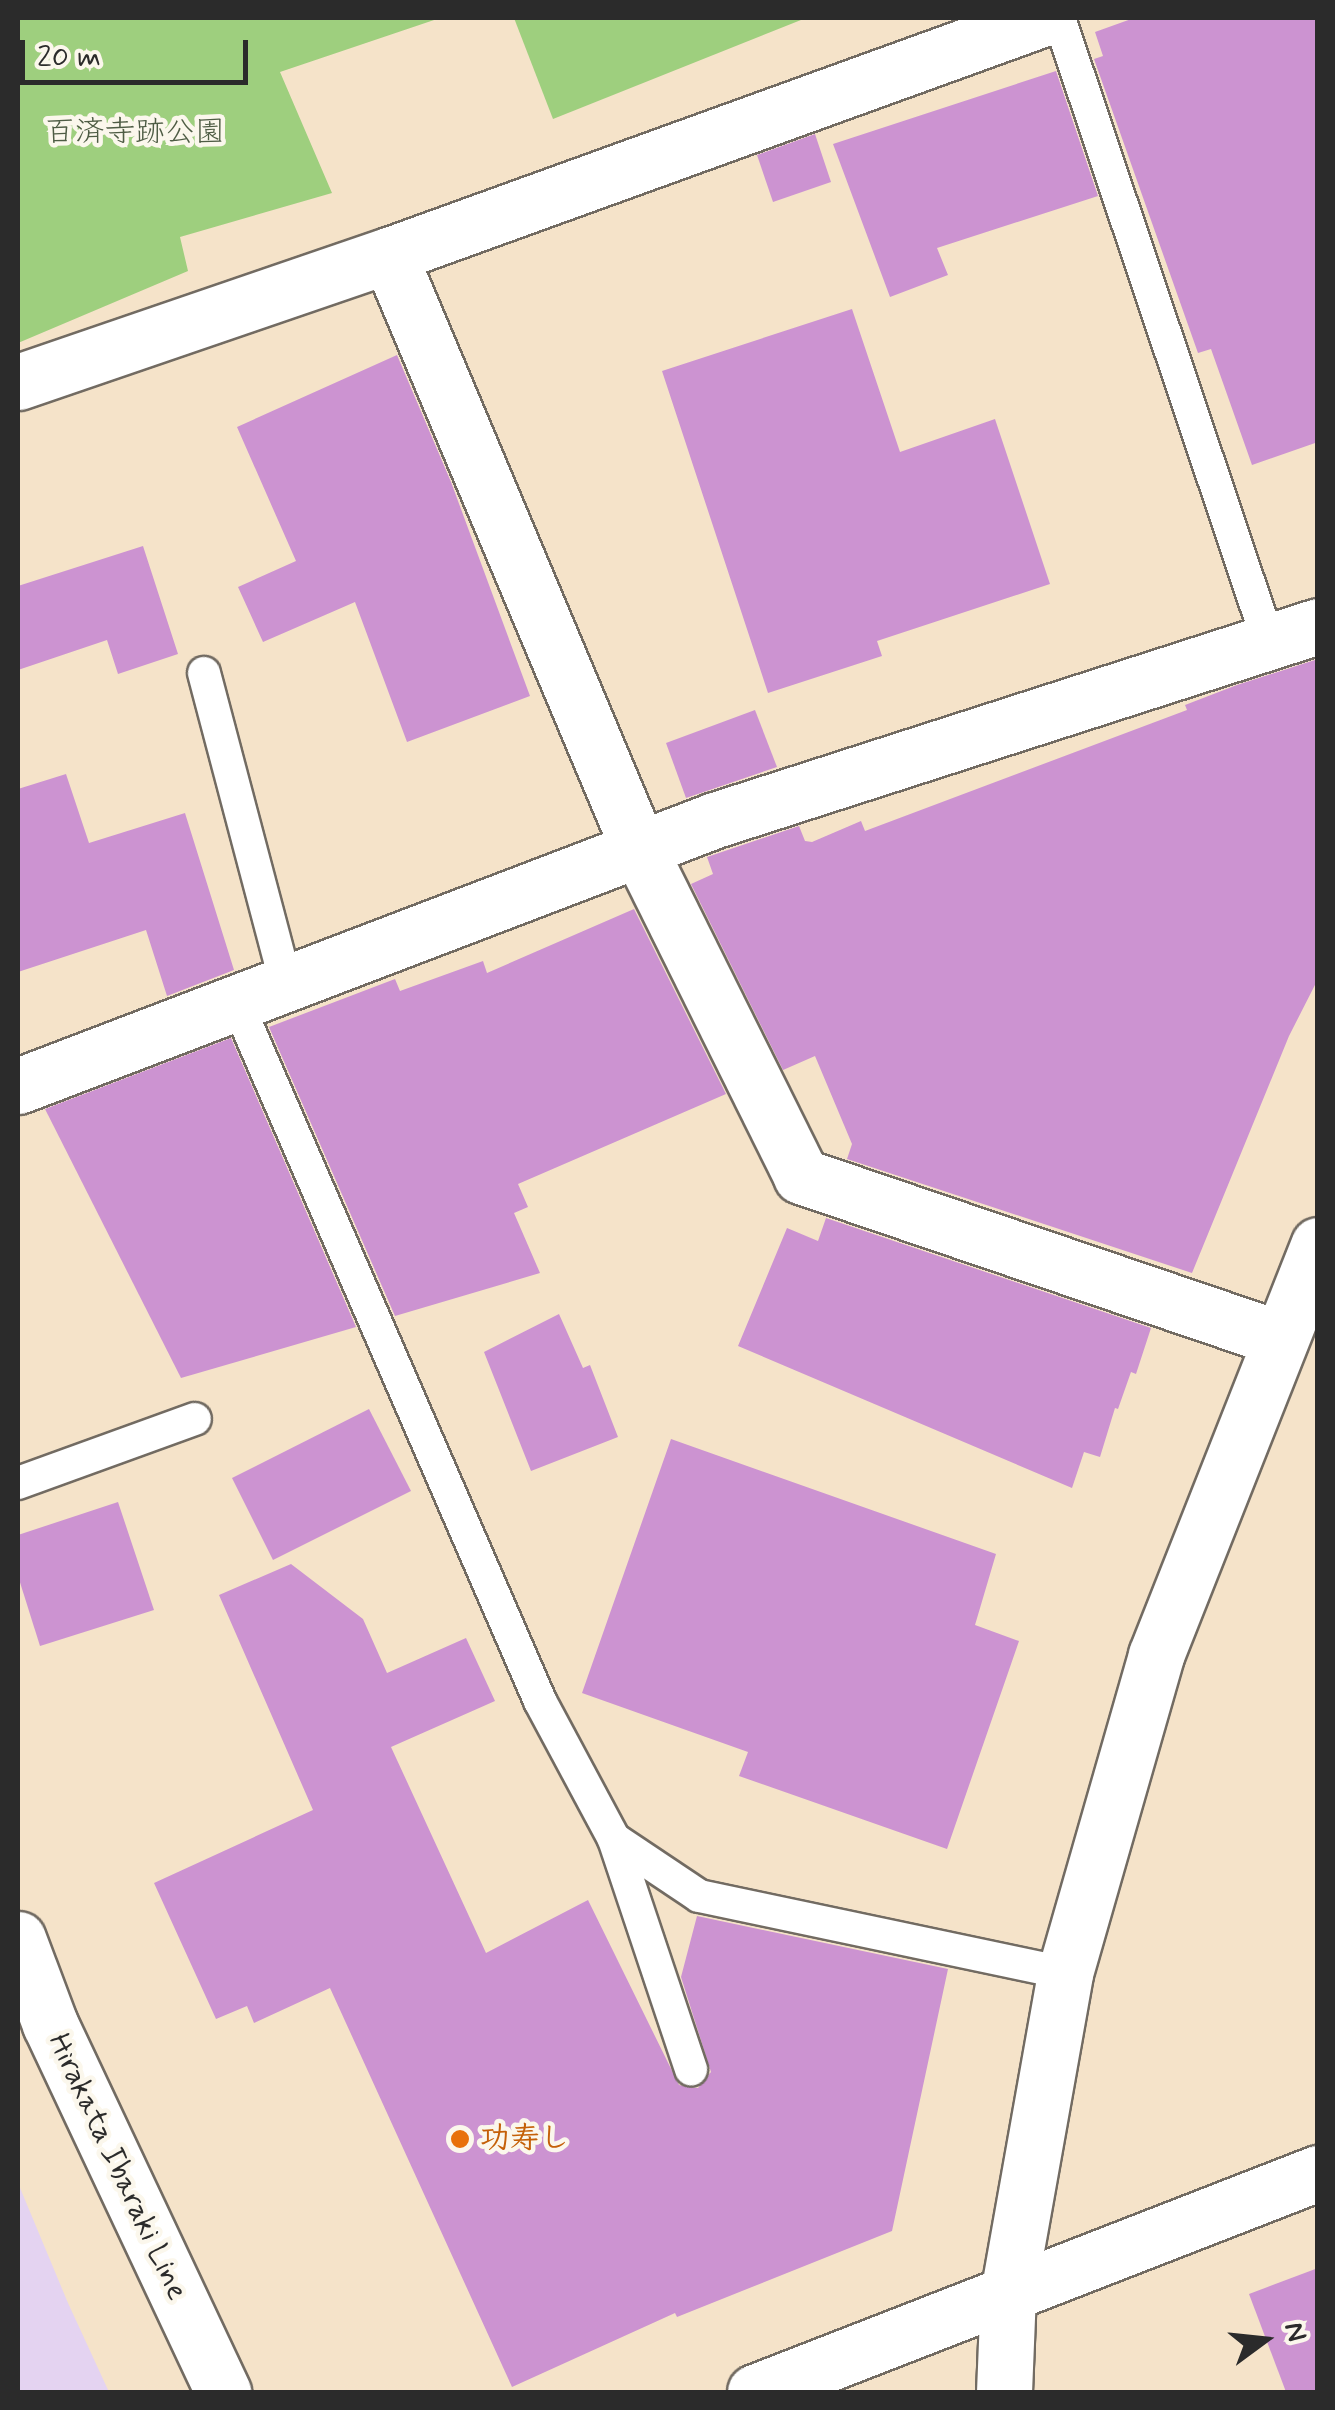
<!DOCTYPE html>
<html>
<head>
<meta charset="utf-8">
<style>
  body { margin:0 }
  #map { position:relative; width:1335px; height:2410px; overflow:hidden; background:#f5e3c9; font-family:Mynerve,"Klee One",sans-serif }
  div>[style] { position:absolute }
  .built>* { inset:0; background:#e4d3f1 }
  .green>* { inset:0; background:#9ecf7e }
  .building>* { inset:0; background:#cc93d1 }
  .roads { filter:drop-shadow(2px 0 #726b62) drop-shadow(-2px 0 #726b62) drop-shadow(0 2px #726b62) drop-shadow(0 -2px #726b62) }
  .lane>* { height:32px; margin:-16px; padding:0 16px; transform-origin:16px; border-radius:16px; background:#fff }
  .street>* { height:55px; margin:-27.5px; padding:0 27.5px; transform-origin:27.5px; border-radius:27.5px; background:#fff }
  .secondary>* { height:55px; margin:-27.5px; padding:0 27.5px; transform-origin:27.5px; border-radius:27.5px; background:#fff }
  .dots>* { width:28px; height:28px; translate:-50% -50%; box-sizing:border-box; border:5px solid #fbf7ec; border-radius:50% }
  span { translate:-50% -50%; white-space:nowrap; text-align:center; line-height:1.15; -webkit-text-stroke:9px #fbf7ec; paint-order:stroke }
  .park-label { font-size:30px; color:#4e5c44 }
  .food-label { font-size:30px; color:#c56008; font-weight:700 }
  .left { translate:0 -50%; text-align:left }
  .street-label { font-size:30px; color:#2b2b2b }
  .frame { position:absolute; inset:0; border:20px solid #2b2b2b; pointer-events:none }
  .north { position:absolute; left:1215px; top:2290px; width:100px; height:100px; -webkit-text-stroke:8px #fbf7ec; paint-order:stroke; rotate:75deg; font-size:28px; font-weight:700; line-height:40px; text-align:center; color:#2b2b2b }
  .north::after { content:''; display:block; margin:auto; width:35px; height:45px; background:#2b2b2b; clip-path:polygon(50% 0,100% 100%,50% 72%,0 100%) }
  .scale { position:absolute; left:20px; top:40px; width:228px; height:45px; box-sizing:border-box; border:5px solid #2b2b2b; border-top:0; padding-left:12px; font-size:30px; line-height:35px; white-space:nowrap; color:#2b2b2b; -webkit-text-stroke:8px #fbf7ec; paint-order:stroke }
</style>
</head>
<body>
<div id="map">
  <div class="built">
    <div style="clip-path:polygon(18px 2183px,68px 2303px,109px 2392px,18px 2392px)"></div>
  </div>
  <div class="green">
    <div style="clip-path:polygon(18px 18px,440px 18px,280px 72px,332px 193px,180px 237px,188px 271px,18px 343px)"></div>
    <div style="clip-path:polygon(514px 18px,806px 18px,553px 119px)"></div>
  </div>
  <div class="building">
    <div style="clip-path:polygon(1134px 18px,1318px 18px,1318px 442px,1252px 465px,1211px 349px,1198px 353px,1094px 59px,1103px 56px,1095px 32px)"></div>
    <div style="clip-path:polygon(1056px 71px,1098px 196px,937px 248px,948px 275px,890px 297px,833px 144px)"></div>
    <div style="clip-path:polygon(815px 134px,831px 182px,773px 202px,757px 155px)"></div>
    <div style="clip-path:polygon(852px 309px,900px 452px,995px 419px,1050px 584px,877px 641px,882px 656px,768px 693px,662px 371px)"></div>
    <div style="clip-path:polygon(397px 355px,451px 482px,530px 696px,407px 742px,355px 602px,263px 642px,238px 587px,296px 561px,237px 427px)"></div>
    <div style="clip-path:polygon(143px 546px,178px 654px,118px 674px,107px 640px,18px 670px,18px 586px)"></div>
    <div style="clip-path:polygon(1318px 659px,1318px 979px,1289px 1036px,1192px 1273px,847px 1159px,852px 1144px,815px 1056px,783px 1070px,691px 884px,713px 874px,707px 857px,799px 826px,805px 841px,812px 842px,861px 821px,865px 831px,1187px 710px,1185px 705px,1237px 685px)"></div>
    <div style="clip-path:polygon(755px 710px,777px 767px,686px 798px,666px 743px)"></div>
    <div style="clip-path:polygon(66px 774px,89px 843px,185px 813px,234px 970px,167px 996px,146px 930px,18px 972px,18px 789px)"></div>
    <div style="clip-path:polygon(634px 909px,726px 1094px,518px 1184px,528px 1207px,514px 1213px,540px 1273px,395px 1316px,269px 1027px,395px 979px,400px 991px,483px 961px,487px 973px)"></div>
    <div style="clip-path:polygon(231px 1038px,356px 1327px,181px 1378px,45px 1109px)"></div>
    <div style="clip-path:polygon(826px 1218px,1151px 1328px,1136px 1374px,1131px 1372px,1118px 1409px,1115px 1408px,1100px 1457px,1084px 1452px,1072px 1488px,738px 1346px,787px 1228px,818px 1241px)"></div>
    <div style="clip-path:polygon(559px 1314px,583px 1368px,590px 1365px,618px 1437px,531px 1471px,484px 1352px)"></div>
    <div style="clip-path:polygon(369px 1409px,411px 1491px,273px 1560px,232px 1478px)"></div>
    <div style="clip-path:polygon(671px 1439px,996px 1554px,975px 1625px,1019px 1641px,947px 1849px,739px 1776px,748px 1752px,582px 1693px)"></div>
    <div style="clip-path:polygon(118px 1502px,154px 1610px,40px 1646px,18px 1576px,18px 1535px)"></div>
    <div style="clip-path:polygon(291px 1564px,363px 1619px,387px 1673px,466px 1638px,495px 1701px,391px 1747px,486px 1953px,588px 1900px,679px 2085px,698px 2088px,711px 2072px,681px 1977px,697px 1916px,948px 1969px,892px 2231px,677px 2317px,675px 2313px,512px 2387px,330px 1988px,254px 2023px,247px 2006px,216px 2019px,154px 1883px,313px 1810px,219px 1595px)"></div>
    <div style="clip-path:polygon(1318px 2268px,1318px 2392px,1286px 2392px,1249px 2294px)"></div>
  </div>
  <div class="roads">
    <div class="lane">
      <div style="left:1059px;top:18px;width:659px;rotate:71.43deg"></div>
      <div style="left:204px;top:673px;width:322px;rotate:75.2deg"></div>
      <div style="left:237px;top:1003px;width:761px;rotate:66.53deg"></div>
      <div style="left:540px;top:1701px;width:157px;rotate:61.8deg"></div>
      <div style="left:614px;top:1839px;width:102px;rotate:33.8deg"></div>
      <div style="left:699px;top:1896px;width:374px;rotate:11.9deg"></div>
      <div style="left:18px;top:1483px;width:188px;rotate:-19.9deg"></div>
      <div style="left:614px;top:1839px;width:243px;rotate:71.5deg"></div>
    </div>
    <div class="street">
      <div style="left:389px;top:255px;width:644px;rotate:67.17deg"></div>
      <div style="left:639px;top:849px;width:365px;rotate:63.6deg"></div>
      <div style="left:801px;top:1176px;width:504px;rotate:18.76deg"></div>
      <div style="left:18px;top:382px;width:392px;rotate:-18.9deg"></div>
      <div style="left:389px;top:255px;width:697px;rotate:-19.89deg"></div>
      <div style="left:18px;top:1086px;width:746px;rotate:-20.89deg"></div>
      <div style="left:715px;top:820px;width:633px;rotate:-17.83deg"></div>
      <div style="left:1004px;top:2392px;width:98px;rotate:-87.7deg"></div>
    </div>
    <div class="secondary">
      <div style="left:18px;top:1939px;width:91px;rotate:69.4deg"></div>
      <div style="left:50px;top:2024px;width:407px;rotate:64.8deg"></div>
      <div style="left:1008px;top:2294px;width:326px;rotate:-79.9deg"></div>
      <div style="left:1065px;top:1973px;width:331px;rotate:-74deg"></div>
      <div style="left:1156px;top:1655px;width:441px;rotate:-68.4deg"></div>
      <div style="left:755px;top:2392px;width:604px;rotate:-21.26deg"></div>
    </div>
  </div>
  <div class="dots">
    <div style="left:460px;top:2139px;background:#e8710a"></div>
  </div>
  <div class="park-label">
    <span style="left:135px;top:133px">百済寺跡公園</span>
  </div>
  <div class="food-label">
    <span class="left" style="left:480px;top:2139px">功寿し</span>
  </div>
  <div class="street-label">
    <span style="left:117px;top:2167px;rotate:65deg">Hirakata Ibaraki Line</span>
  </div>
  <div class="frame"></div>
  <div class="north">N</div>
  <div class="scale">20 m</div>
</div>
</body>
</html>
